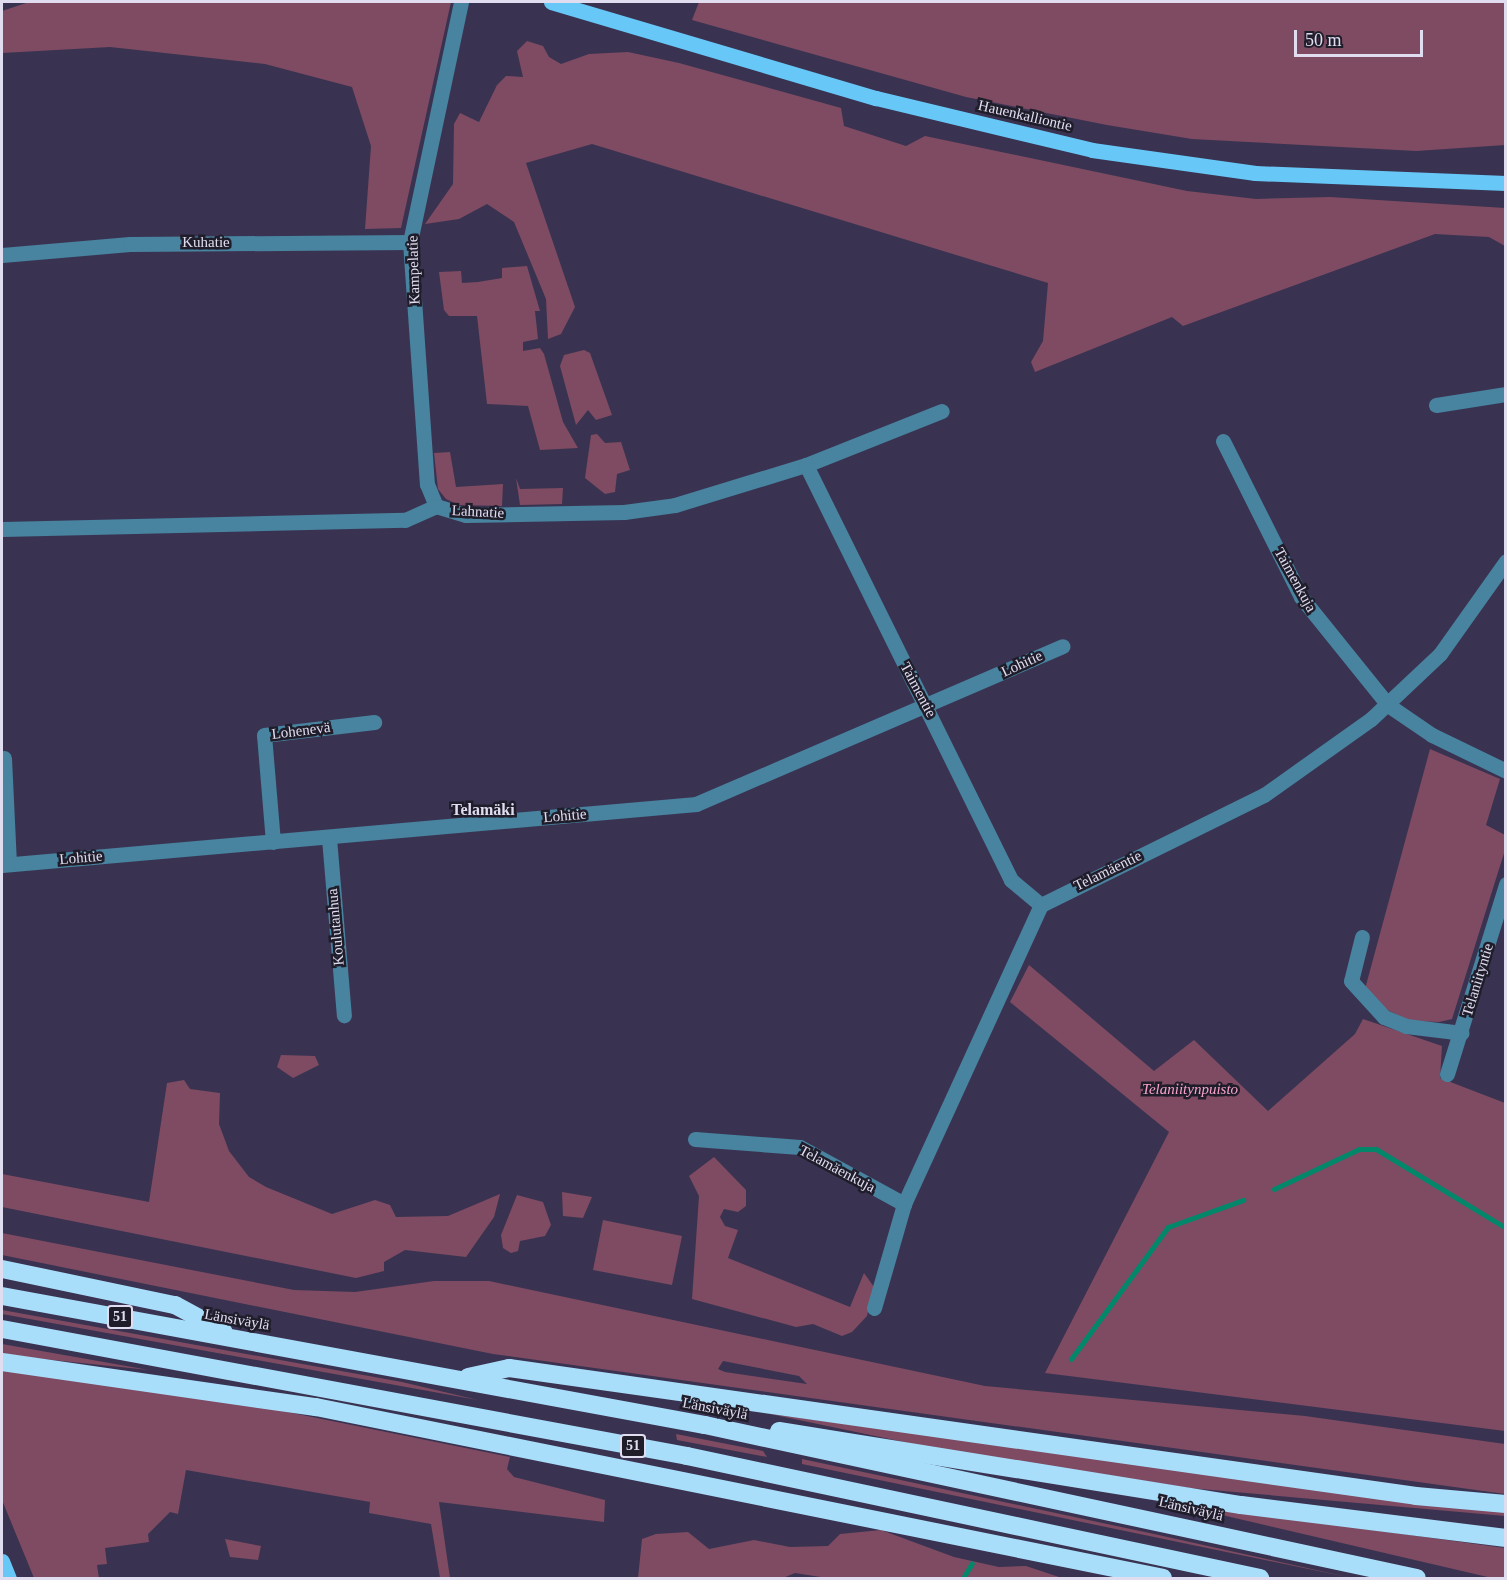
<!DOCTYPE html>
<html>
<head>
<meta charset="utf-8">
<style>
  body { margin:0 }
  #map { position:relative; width:1507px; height:1580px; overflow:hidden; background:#393351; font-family:"Times New Roman",serif }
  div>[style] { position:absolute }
  .green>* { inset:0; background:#7e4b62 }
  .stream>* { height:5px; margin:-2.5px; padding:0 2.5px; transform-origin:2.5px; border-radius:2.5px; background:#03876b }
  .minor>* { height:15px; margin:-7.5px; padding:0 7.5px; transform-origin:7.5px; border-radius:7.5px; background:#48839f }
  .major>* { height:15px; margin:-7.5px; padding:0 7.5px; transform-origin:7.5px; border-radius:7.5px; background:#67c8f8 }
  .highway>* { height:18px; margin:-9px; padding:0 9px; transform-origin:9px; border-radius:9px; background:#a9defa }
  span { translate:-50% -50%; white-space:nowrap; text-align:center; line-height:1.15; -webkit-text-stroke:5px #201d2b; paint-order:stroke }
  .shield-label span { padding:2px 4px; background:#201d2b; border:2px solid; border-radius:4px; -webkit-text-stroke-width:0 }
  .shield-label { font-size:14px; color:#e0ddf1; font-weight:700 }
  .street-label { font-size:15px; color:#e0ddf1 }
  .park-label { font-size:15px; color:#f8a3c9; font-style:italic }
  .neighbourhood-label { font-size:16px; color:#e0ddf1; font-weight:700 }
  .frame { position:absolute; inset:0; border:3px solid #e0ddf1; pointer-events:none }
  .scale { position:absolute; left:1294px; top:30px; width:129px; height:27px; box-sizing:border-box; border:3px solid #e0ddf1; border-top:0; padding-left:8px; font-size:18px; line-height:21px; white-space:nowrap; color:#e0ddf1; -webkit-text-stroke:4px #201d2b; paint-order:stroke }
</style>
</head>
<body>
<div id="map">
  <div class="green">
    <div style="clip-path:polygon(29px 2px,451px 2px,401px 228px,365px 229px,371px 146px,352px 87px,265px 64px,110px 47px,2px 53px,2px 11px)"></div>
    <div style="clip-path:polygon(699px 2px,1505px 2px,1505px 145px,1416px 151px,1192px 139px,1107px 125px,966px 97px,692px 20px)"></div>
    <div style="clip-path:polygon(527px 41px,543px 46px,549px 57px,561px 64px,589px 54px,628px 52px,679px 63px,841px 108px,844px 126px,906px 146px,925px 136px,1187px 191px,1256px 199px,1330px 197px,1505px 208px,1505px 246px,1489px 237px,1435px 234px,1183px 326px,1172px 317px,1035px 372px,1031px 362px,1043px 341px,1048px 283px,592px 144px,526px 163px,575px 307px,561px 334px,548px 339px,546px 299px,514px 222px,487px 204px,459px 219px,425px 224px,453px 184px,454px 124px,460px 113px,479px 122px,497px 85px,506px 76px,523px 77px,517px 51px)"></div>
    <div style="clip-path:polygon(527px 266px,540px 311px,535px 311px,538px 339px,523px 342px,523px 351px,540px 348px,544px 354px,563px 422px,578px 448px,540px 450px,528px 406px,487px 404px,477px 316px,449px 316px,444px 310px,439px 272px,461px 271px,462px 283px,478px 282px,502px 278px,502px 268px)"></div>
    <div style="clip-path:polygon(584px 350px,590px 353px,612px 415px,596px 420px,588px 410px,576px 425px,560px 366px,564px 355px)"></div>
    <div style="clip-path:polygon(597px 434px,605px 443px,621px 442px,630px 470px,617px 474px,615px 492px,605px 494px,585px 478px,591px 435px)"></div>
    <div style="clip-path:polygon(450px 452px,456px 487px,503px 484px,502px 506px,459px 505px,446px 499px,438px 489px,434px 453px)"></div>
    <div style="clip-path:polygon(516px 478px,520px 489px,563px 488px,562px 504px,520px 505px)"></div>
    <div style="clip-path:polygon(1430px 749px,1500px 779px,1486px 825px,1505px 835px,1505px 850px,1452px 1019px,1439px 1022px,1411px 1021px,1387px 1010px,1365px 989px)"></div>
    <div style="clip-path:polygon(1029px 965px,1154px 1071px,1194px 1040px,1268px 1111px,1355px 1034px,1363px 1019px,1442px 1046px,1440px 1078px,1505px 1103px,1505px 1431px,1045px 1373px,1169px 1132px,1010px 1002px)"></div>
    <div style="clip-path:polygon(281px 1055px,315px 1056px,319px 1065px,293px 1078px,277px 1067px)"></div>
    <div style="clip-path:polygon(184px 1080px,190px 1089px,220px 1093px,219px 1124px,229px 1151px,249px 1177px,266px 1187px,332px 1214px,375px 1200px,390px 1205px,396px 1217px,448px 1216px,500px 1194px,494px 1217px,466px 1257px,405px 1250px,384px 1262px,384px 1271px,356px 1278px,2px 1207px,2px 1174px,149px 1202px,167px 1083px)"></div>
    <div style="clip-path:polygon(714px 1157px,746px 1190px,746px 1206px,738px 1212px,724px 1209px,720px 1217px,725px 1226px,738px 1230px,728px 1258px,850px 1307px,864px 1273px,874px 1287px,867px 1316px,852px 1332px,842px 1336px,813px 1324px,796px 1327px,692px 1299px,699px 1196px,689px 1176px)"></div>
    <div style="clip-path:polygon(562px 1192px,592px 1197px,583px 1218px,563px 1216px)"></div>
    <div style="clip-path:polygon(517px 1195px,543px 1202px,551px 1225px,545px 1236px,520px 1241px,518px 1251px,511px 1253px,503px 1248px,501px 1235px)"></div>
    <div style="clip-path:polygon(603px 1220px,682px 1236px,672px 1285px,593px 1270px)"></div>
    <div style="clip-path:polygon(evenodd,2px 1233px,294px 1290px,355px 1292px,434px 1281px,489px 1281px,985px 1386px,1305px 1416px,1505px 1444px,1505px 1494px,493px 1354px,2px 1255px,2px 1233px,723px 1361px,799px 1376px,807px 1384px,725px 1372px,718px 1369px,723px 1361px)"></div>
    <div style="clip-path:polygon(2px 1310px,402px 1382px,478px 1400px,2px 1314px)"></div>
    <div style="clip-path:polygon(2px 1344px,149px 1370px,23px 1357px,2px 1353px)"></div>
    <div style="clip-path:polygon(2px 1370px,233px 1401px,510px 1457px,507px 1469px,514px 1477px,605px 1500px,604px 1522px,439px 1502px,450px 1578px,440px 1578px,431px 1524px,369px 1513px,370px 1502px,186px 1470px,178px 1514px,170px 1512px,148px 1534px,149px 1542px,105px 1548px,107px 1564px,97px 1565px,99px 1578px,34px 1578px,2px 1500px)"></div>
    <div style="clip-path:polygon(770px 1414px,1505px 1511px,1505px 1516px,1189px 1488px,923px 1446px)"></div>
    <div style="clip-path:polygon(676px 1434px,763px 1451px,767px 1457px,677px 1440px)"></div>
    <div style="clip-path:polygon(802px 1459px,1154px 1534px,1352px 1578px,802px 1464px)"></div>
    <div style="clip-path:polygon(1162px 1501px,1505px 1548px,1505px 1578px,1492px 1578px)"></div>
    <div style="clip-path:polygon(881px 1530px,954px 1557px,999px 1567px,1026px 1566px,1062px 1578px,827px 1578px,795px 1573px,783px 1578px,638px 1578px,642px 1539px,656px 1534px,688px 1532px,709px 1549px,754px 1540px,790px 1547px,828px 1546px,840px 1534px)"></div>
    <div style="clip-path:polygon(225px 1539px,261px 1546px,258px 1560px,230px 1557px)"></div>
  </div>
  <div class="stream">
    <div style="left:1274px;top:1189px;width:94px;rotate:-25.2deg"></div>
    <div style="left:1359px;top:1149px;width:17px"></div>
    <div style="left:1376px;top:1149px;width:152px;rotate:31.3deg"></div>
    <div style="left:1071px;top:1359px;width:164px;rotate:-53.7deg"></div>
    <div style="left:1168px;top:1227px;width:80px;rotate:-19.8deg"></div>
    <div style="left:963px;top:1578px;width:17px;rotate:-59deg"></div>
  </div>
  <div class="minor">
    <div style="left:461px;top:2px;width:245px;rotate:102deg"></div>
    <div style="left:410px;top:242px;width:243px;rotate:86deg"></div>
    <div style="left:427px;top:484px;width:24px;rotate:68deg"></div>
    <div style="left:436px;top:506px;width:31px;rotate:17deg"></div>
    <div style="left:466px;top:515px;width:158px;rotate:-1.1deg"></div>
    <div style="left:624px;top:512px;width:51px;rotate:-7.8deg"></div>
    <div style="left:675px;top:505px;width:137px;rotate:-17deg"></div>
    <div style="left:806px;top:465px;width:146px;rotate:-21.7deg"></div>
    <div style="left:2px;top:255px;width:128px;rotate:-4.9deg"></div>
    <div style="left:130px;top:244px;width:280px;rotate:-0.4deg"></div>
    <div style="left:1436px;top:405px;width:71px;rotate:-8.9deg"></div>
    <div style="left:1223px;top:441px;width:174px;rotate:63.4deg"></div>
    <div style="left:1301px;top:597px;width:139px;rotate:51.1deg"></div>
    <div style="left:1388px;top:705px;width:53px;rotate:34.3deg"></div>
    <div style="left:1432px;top:735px;width:82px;rotate:25.9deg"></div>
    <div style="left:806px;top:465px;width:463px;rotate:63.7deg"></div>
    <div style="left:1011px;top:880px;width:39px;rotate:40deg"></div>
    <div style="left:2px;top:529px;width:403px;rotate:-1.3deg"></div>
    <div style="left:405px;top:520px;width:34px;rotate:-24deg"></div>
    <div style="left:4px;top:758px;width:106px;rotate:87.3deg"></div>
    <div style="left:329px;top:838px;width:178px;rotate:85.2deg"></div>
    <div style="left:273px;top:842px;width:107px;rotate:-94.8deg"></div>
    <div style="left:264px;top:735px;width:111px;rotate:-6.7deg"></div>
    <div style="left:2px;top:865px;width:697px;rotate:-5.02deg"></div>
    <div style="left:696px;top:804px;width:399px;rotate:-23.3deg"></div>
    <div style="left:1362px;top:937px;width:45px;rotate:104deg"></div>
    <div style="left:1351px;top:981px;width:49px;rotate:47.5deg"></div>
    <div style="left:1384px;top:1017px;width:24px;rotate:22deg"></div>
    <div style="left:1406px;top:1026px;width:56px;rotate:7.1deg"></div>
    <div style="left:1447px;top:1074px;width:199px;rotate:-72.7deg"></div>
    <div style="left:695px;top:1139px;width:105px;rotate:4.4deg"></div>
    <div style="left:800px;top:1147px;width:119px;rotate:28.7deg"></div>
    <div style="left:874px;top:1308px;width:108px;rotate:-73.9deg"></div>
    <div style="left:904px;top:1204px;width:329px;rotate:-65.4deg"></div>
    <div style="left:1041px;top:905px;width:249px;rotate:-26.3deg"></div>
    <div style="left:1264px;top:795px;width:131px;rotate:-35.4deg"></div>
    <div style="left:1371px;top:719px;width:95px;rotate:-43.3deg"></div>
    <div style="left:1440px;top:654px;width:114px;rotate:-54.6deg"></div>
  </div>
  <div class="major">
    <div style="left:551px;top:2px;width:339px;rotate:16.5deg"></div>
    <div style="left:876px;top:98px;width:222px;rotate:13.5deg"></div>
    <div style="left:1092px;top:150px;width:165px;rotate:8deg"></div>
    <div style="left:1255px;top:173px;width:251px;rotate:2.3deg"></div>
    <div style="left:2px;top:1561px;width:18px;rotate:68deg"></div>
  </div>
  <div class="highway">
    <div style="left:2px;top:1269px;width:177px;rotate:11.8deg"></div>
    <div style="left:175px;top:1305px;width:55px;rotate:28.4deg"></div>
    <div style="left:2px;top:1296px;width:715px;rotate:10.4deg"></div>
    <div style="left:705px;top:1425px;width:728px;rotate:12.13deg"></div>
    <div style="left:2px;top:1329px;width:697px;rotate:10.5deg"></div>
    <div style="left:687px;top:1456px;width:586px;rotate:12.02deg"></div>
    <div style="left:2px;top:1362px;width:317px;rotate:8.2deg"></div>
    <div style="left:316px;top:1407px;width:864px;rotate:11.41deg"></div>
    <div style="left:468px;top:1377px;width:42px;rotate:-12.4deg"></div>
    <div style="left:509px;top:1368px;width:916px;rotate:8.03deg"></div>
    <div style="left:1416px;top:1496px;width:90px;rotate:5.1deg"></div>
    <div style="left:779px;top:1431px;width:468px;rotate:9.1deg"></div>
    <div style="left:1241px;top:1505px;width:267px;rotate:7.1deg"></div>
  </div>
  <div class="shield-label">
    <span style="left:120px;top:1317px">51</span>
    <span style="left:633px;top:1446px">51</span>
  </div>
  <div class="street-label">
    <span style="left:1025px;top:116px;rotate:13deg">Hauenkalliontie</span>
    <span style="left:206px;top:243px">Kuhatie</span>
    <span style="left:414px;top:270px;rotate:-92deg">Kampelatie</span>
    <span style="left:478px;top:512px;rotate:3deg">Lahnatie</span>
    <span style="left:1295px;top:580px;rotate:61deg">Taimenkuja</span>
    <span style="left:1022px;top:664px;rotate:-25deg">Lohitie</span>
    <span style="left:918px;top:690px;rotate:62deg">Taimentie</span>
    <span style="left:301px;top:731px;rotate:-7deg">Lohenevä</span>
    <span style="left:565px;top:816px;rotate:-5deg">Lohitie</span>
    <span style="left:81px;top:858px;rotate:-5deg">Lohitie</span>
    <span style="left:1108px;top:871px;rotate:-26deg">Telamäentie</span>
    <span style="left:336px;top:927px;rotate:-95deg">Koulutanhua</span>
    <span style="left:1478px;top:980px;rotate:-73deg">Telaniityntie</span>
    <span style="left:837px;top:1169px;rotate:28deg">Telamäenkuja</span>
    <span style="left:237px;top:1320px;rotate:10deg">Länsiväylä</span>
    <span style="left:715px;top:1409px;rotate:11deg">Länsiväylä</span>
    <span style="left:1191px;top:1509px;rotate:13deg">Länsiväylä</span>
  </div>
  <div class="park-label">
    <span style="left:1190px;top:1090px">Telaniitynpuisto</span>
  </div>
  <div class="neighbourhood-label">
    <span style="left:483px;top:810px">Telamäki</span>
  </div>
  <div class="frame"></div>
  <div class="scale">50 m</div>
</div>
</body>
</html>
